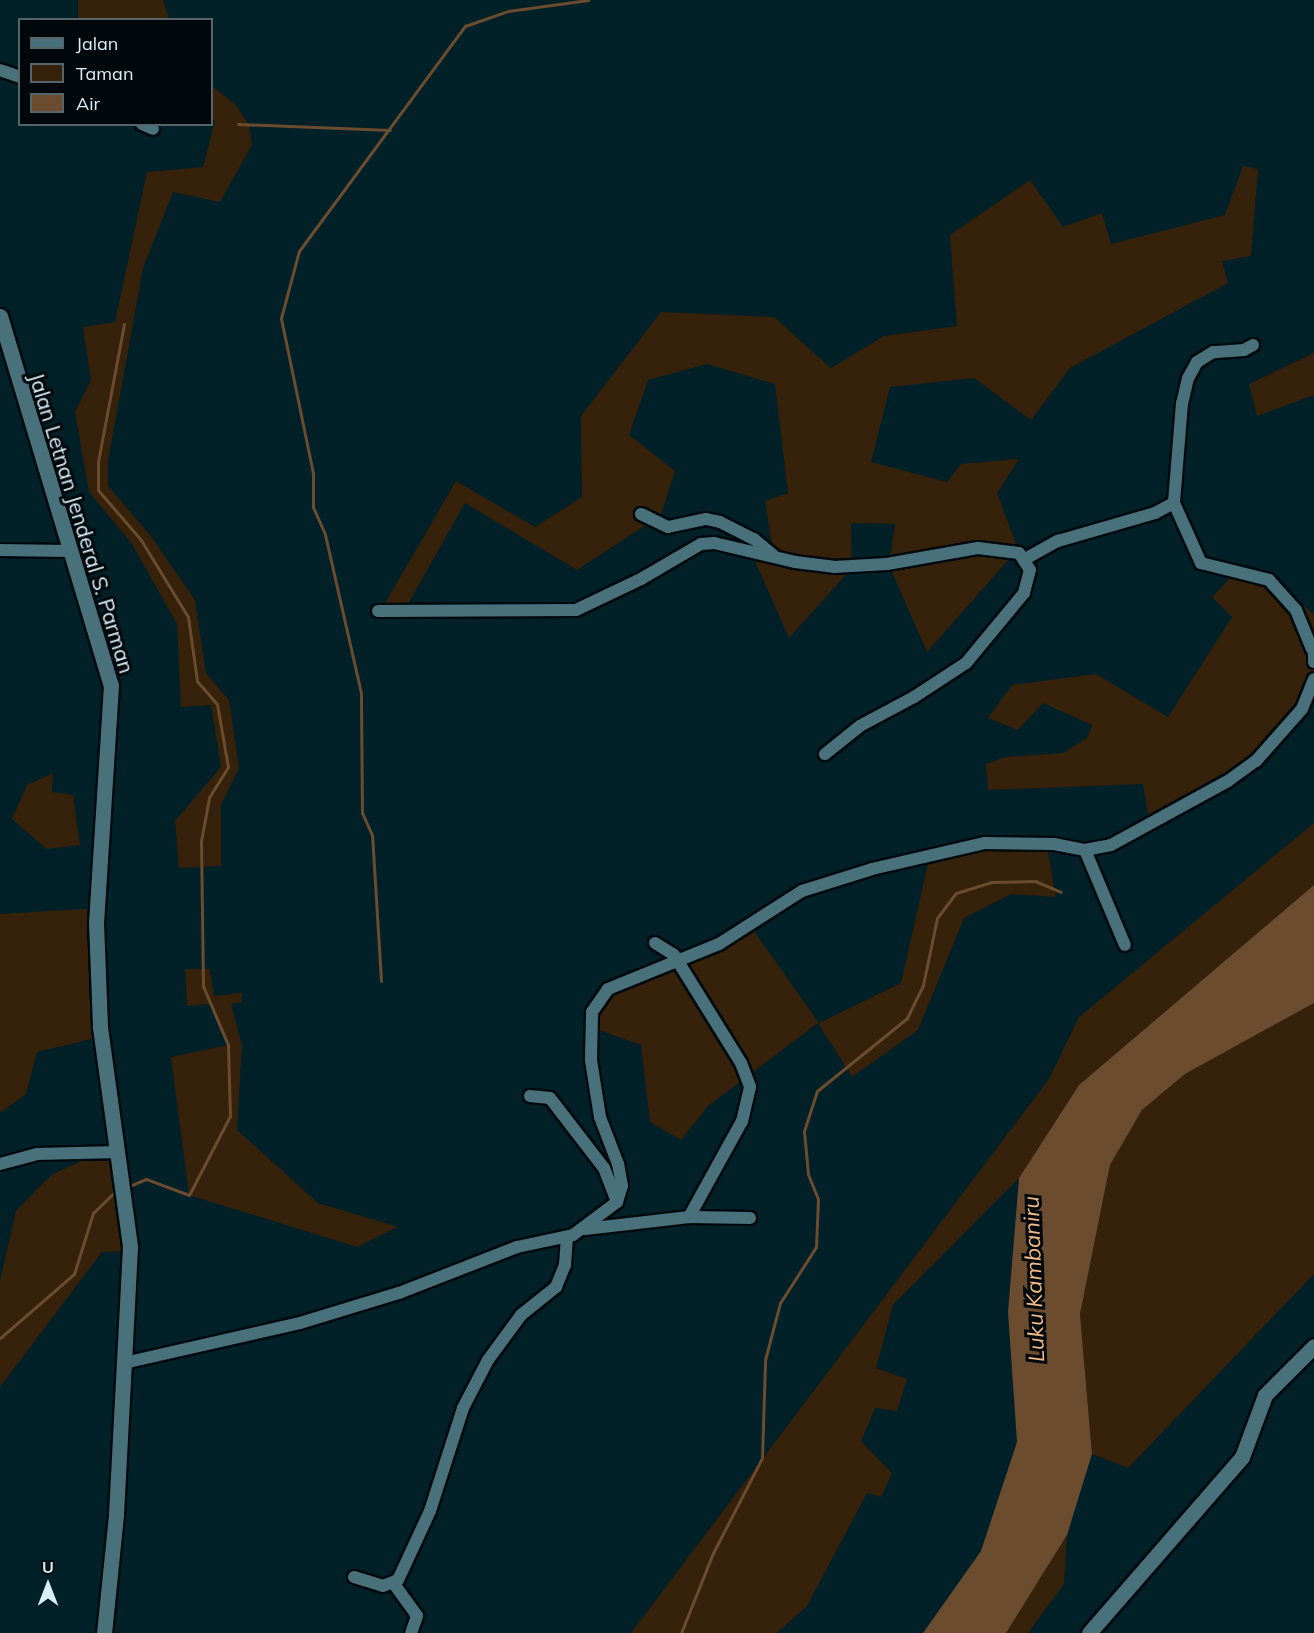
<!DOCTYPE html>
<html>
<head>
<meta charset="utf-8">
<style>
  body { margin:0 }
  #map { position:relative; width:1314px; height:1633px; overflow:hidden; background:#012027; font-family:Mulish,sans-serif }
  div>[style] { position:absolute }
  .green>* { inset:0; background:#36210b }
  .water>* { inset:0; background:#6b4c2e }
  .stream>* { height:3px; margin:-1.5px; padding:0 1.5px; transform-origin:1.5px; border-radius:1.5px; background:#6b4c2e }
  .roads { filter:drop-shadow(2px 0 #00090d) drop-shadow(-2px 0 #00090d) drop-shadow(0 2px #00090d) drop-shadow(0 -2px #00090d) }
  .minor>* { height:12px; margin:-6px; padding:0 6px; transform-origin:6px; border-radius:6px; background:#48717c }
  .tertiary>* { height:15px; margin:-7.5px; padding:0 7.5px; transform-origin:7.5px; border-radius:7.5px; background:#48717c }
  span { translate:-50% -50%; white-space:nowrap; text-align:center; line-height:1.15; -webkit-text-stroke:6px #00080c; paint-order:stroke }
  .street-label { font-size:21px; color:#d9eff5 }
  .water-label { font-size:22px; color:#f0ba87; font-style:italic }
  .legend { position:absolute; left:18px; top:18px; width:195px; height:108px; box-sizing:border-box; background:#00080c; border:2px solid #576469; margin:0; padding:8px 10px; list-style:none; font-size:18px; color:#d9eff5 }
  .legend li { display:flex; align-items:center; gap:12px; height:30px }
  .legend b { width:30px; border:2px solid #576469 }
  .north { position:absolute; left:18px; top:1555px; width:60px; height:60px; -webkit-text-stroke:4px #00080c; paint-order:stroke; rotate:0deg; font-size:16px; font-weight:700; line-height:24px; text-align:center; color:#d9eff5 }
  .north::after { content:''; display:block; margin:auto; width:21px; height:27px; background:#d9eff5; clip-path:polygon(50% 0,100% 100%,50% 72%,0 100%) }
</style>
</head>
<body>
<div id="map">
  <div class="green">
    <div style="clip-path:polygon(78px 0,163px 0,169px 19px,78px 19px)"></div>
    <div style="clip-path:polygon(212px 86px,235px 104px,249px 125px,252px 145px,220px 202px,173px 192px,143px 268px,108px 461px,108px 486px,150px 535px,195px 600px,206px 673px,229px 700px,239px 768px,221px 805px,221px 866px,179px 868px,175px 821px,221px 767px,211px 705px,181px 707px,177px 624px,132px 544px,89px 492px,75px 412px,91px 380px,83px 327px,115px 322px,147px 172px,203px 167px,215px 121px,212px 119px)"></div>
    <div style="clip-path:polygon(1243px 166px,1258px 169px,1251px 256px,1222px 261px,1228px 283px,1070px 368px,1031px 420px,974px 378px,890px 387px,871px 462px,947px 482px,961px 464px,1019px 459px,997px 493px,1018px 549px,927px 652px,889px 565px,895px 524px,851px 523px,852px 568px,789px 638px,751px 552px,774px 557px,765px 501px,788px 493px,775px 384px,707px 364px,648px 380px,629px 435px,675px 471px,661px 514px,655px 519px,577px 570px,465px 503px,404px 611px,380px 612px,456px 481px,535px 527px,582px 497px,581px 416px,661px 312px,774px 317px,831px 368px,884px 336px,957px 326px,950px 235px,1030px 180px,1063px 227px,1102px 213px,1111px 244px,1225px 215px)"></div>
    <div style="clip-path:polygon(1314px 353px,1314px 395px,1257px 416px,1249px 384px)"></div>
    <div style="clip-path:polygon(1234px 574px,1283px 586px,1314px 615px,1314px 699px,1254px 766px,1150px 825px,1143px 784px,988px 790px,986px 764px,1005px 757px,1063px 753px,1087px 738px,1092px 725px,1043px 703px,1018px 730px,988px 718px,1012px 685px,1096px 674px,1168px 717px,1232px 617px,1212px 597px)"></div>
    <div style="clip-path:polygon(53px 773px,52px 792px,73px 795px,80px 845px,47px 849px,12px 819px,27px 785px)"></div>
    <div style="clip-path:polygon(1314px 823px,1314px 885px,1079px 1085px,1019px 1178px,893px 1305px,876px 1368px,907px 1379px,897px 1411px,875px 1408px,861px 1441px,892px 1473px,881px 1497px,867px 1493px,807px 1606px,777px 1633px,631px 1633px,1049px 1079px,1079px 1017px)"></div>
    <div style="clip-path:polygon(986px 847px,1047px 847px,1056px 897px,1011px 894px,964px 918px,918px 1030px,852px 1077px,818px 1023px,708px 1106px,681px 1140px,650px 1122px,641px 1045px,593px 1028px,594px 1014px,612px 990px,751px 927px,819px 1023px,901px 983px,929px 859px)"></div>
    <div style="clip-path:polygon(99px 908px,104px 1036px,37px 1052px,26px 1094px,0 1113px,0 914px)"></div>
    <div style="clip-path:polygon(185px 969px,210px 969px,214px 996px,242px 993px,242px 1002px,231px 1004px,242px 1046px,237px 1130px,318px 1203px,398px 1227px,357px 1247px,189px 1195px,171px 1057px,228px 1045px,210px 1004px,187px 1006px)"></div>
    <div style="clip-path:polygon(1314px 1003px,1314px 1274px,1128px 1468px,1092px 1454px,1080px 1314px,1110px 1165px,1142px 1110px,1185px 1074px)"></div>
    <div style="clip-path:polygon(99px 1153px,120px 1153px,133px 1251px,102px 1252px,0 1387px,0 1281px,16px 1211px,51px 1175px)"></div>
    <div style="clip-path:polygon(1067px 1535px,1064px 1584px,1028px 1633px,1006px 1633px)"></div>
  </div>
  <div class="water">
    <div style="clip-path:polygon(1314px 885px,1314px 1003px,1185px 1074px,1142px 1110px,1110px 1165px,1080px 1314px,1092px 1454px,1067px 1535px,1006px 1633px,923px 1633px,981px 1551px,1017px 1442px,1008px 1312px,1019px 1178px,1079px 1085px)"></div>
  </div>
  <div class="stream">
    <div style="left:238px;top:124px;width:152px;rotate:2.3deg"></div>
    <div style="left:124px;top:324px;width:140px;rotate:100.7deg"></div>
    <div style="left:98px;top:462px;width:28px;rotate:90deg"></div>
    <div style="left:98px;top:490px;width:66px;rotate:49.3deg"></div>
    <div style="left:141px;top:540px;width:90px;rotate:58.6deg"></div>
    <div style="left:188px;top:617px;width:65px;rotate:82deg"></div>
    <div style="left:197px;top:681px;width:30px;rotate:49deg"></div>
    <div style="left:217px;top:704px;width:64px;rotate:80.1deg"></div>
    <div style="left:228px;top:767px;width:36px;rotate:122deg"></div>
    <div style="left:209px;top:798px;width:44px;rotate:100.5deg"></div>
    <div style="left:201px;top:841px;width:145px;rotate:89.2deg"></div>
    <div style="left:203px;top:986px;width:64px;rotate:67deg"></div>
    <div style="left:228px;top:1045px;width:71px;rotate:88.4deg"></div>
    <div style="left:230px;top:1116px;width:89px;rotate:117.4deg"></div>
    <div style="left:189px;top:1195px;width:46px;rotate:-159.6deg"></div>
    <div style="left:146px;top:1179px;width:21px;rotate:157deg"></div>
    <div style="left:381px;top:981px;width:146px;rotate:-93.5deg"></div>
    <div style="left:372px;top:835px;width:24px;rotate:-114deg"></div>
    <div style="left:362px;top:813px;width:120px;rotate:-90.5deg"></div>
    <div style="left:361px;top:693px;width:163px;rotate:-102.8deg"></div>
    <div style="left:325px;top:534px;width:30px;rotate:-114deg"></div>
    <div style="left:313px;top:507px;width:34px;rotate:-90deg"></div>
    <div style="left:313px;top:473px;width:158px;rotate:-101.7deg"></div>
    <div style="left:281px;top:318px;width:69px;rotate:-75deg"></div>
    <div style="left:299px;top:251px;width:280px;rotate:-53.6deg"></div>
    <div style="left:465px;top:26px;width:46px;rotate:-19.2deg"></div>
    <div style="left:508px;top:11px;width:81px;rotate:-7.8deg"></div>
    <div style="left:0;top:1338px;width:98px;rotate:-40.9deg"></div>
    <div style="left:74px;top:1274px;width:64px;rotate:-72.7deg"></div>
    <div style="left:93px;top:1213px;width:35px;rotate:-44deg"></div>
    <div style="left:681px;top:1633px;width:86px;rotate:-68.2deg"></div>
    <div style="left:713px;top:1553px;width:107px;rotate:-62.7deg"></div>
    <div style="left:762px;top:1458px;width:98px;rotate:-88.2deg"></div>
    <div style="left:765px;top:1360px;width:59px;rotate:-75.3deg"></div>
    <div style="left:780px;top:1303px;width:67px;rotate:-57.3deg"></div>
    <div style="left:816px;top:1247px;width:48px;rotate:-87.6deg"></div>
    <div style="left:818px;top:1199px;width:27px;rotate:-112deg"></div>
    <div style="left:808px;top:1174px;width:43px;rotate:-95.3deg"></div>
    <div style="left:804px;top:1131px;width:42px;rotate:-72deg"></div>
    <div style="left:817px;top:1091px;width:116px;rotate:-39deg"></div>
    <div style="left:907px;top:1018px;width:37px;rotate:-64deg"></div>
    <div style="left:923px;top:985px;width:68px;rotate:-78.2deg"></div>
    <div style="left:937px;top:918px;width:31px;rotate:-53deg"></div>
    <div style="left:956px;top:893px;width:37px;rotate:-17deg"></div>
    <div style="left:991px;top:882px;width:44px;rotate:-1.3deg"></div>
    <div style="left:1035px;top:881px;width:28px;rotate:23deg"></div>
  </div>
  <div class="roads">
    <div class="minor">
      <div style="left:0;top:70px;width:21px;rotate:19deg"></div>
      <div style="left:142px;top:124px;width:12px;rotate:24deg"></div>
      <div style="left:1253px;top:345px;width:10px;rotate:151deg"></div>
      <div style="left:1244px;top:350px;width:31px;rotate:176deg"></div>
      <div style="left:1213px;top:352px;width:19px;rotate:148deg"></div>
      <div style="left:1197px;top:362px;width:18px;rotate:119deg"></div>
      <div style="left:1188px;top:378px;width:26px;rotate:103deg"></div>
      <div style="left:1182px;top:403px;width:100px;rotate:94.6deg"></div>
      <div style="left:1174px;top:503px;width:66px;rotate:65.8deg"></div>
      <div style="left:1201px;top:563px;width:70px;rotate:14deg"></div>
      <div style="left:1269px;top:580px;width:40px;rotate:48deg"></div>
      <div style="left:1296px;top:610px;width:42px;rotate:67.7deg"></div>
      <div style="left:641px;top:514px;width:30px;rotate:26deg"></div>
      <div style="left:668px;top:527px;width:39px;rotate:-12deg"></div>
      <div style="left:706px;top:519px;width:14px;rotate:12deg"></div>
      <div style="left:720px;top:522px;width:38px;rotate:27deg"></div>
      <div style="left:754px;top:539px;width:25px;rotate:40deg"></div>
      <div style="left:0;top:550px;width:69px;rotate:0.8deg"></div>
      <div style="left:1025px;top:559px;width:38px;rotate:-29deg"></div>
      <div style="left:1058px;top:541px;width:101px;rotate:-16.1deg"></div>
      <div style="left:1155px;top:513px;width:21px;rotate:-28deg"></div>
      <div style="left:378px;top:611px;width:198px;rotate:-0.3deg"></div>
      <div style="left:576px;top:610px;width:72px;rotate:-25.5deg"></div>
      <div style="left:641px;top:579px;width:69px;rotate:-30.3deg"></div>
      <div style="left:701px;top:544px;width:13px;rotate:-4deg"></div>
      <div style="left:714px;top:543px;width:83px;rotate:13.2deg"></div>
      <div style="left:795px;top:562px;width:39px;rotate:7deg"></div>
      <div style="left:834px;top:567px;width:53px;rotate:-3.2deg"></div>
      <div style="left:887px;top:564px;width:92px;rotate:-10deg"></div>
      <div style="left:978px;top:548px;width:41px;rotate:7deg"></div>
      <div style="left:1019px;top:553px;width:20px;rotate:57deg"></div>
      <div style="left:1030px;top:570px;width:24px;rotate:105deg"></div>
      <div style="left:1024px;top:593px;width:91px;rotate:129.6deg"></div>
      <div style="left:966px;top:663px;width:62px;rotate:146.8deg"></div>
      <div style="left:914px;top:697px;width:61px;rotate:151.8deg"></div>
      <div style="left:860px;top:726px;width:45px;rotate:141.3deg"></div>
      <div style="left:1314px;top:647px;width:15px;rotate:90deg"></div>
      <div style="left:1085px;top:850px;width:103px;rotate:67.2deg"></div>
      <div style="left:655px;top:943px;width:22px;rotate:32deg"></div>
      <div style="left:674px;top:955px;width:127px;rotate:58.2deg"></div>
      <div style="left:741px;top:1063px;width:26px;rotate:69deg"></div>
      <div style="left:750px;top:1087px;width:35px;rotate:103deg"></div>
      <div style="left:742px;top:1121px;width:110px;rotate:118.9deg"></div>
      <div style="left:530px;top:1096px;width:20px;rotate:6deg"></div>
      <div style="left:550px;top:1098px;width:88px;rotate:52.4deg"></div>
      <div style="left:604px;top:1168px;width:36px;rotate:69deg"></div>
      <div style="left:0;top:1164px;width:38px;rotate:-15deg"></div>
      <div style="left:37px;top:1154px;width:81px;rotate:-1.4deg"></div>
      <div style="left:585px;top:1229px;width:105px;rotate:-6.6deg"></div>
      <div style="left:689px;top:1217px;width:61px;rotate:0.9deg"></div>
      <div style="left:124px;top:1363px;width:180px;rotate:-12.8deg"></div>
      <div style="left:300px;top:1323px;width:103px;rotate:-16.9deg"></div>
      <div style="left:399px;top:1293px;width:127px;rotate:-21.3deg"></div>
      <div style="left:517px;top:1247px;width:57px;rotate:-12.1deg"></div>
      <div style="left:573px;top:1235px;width:55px;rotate:-36.9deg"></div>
      <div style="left:617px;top:1202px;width:17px;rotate:-73deg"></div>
      <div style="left:622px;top:1186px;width:22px;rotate:-100deg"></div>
      <div style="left:618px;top:1164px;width:50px;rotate:-111deg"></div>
      <div style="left:600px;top:1117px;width:58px;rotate:-99deg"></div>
      <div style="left:591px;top:1060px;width:48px;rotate:-88.8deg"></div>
      <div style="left:592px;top:1012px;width:28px;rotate:-55deg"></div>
      <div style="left:608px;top:989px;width:120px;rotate:-22.1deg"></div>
      <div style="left:719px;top:944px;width:98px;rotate:-32.6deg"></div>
      <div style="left:802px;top:891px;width:73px;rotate:-17.4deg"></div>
      <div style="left:872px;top:869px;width:116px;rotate:-13deg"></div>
      <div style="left:985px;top:843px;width:69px;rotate:0.8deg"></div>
      <div style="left:1054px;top:844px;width:32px;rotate:11deg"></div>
      <div style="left:1085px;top:850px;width:26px;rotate:-11deg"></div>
      <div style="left:1111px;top:845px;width:133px;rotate:-28.7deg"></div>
      <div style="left:1228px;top:781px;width:34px;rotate:-36deg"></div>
      <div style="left:1256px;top:761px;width:69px;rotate:-48.5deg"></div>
      <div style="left:1302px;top:709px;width:32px;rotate:-68deg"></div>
      <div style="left:354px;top:1577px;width:30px;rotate:17deg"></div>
      <div style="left:383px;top:1586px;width:16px;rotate:-22deg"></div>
      <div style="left:398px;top:1580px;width:76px;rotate:-65.1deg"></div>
      <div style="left:430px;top:1511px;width:108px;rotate:-72.2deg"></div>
      <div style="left:463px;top:1408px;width:54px;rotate:-62.5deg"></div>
      <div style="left:488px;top:1360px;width:56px;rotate:-53.7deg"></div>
      <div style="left:521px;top:1315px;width:45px;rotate:-38.7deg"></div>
      <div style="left:556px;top:1287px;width:24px;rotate:-68deg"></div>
      <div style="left:565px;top:1265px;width:28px;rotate:-86deg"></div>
      <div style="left:394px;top:1584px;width:39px;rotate:54deg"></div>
      <div style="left:417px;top:1616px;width:18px;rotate:109deg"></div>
    </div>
    <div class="tertiary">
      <div style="left:0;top:316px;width:385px;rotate:73.3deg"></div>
      <div style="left:111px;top:685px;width:237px;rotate:93.6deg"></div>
      <div style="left:96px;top:922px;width:105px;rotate:87.8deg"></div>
      <div style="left:100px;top:1027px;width:222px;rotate:82.2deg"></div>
      <div style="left:130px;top:1247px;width:268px;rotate:93deg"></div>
      <div style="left:116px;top:1515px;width:119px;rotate:95.8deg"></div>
      <div style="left:1089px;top:1633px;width:233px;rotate:-49deg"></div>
      <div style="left:1242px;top:1457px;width:66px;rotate:-69.6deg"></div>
      <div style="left:1265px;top:1395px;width:69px;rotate:-45deg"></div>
    </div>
  </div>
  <div class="street-label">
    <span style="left:82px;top:523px;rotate:73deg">Jalan Letnan Jenderal S. Parman</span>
  </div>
  <div class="water-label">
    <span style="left:1034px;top:1279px;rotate:-92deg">Luku Kambaniru</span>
  </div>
  <ul class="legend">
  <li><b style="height:8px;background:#48717c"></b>Jalan</li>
  <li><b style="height:16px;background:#36210b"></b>Taman</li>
  <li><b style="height:16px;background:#6b4c2e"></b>Air</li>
  </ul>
  <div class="north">U</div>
</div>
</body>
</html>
